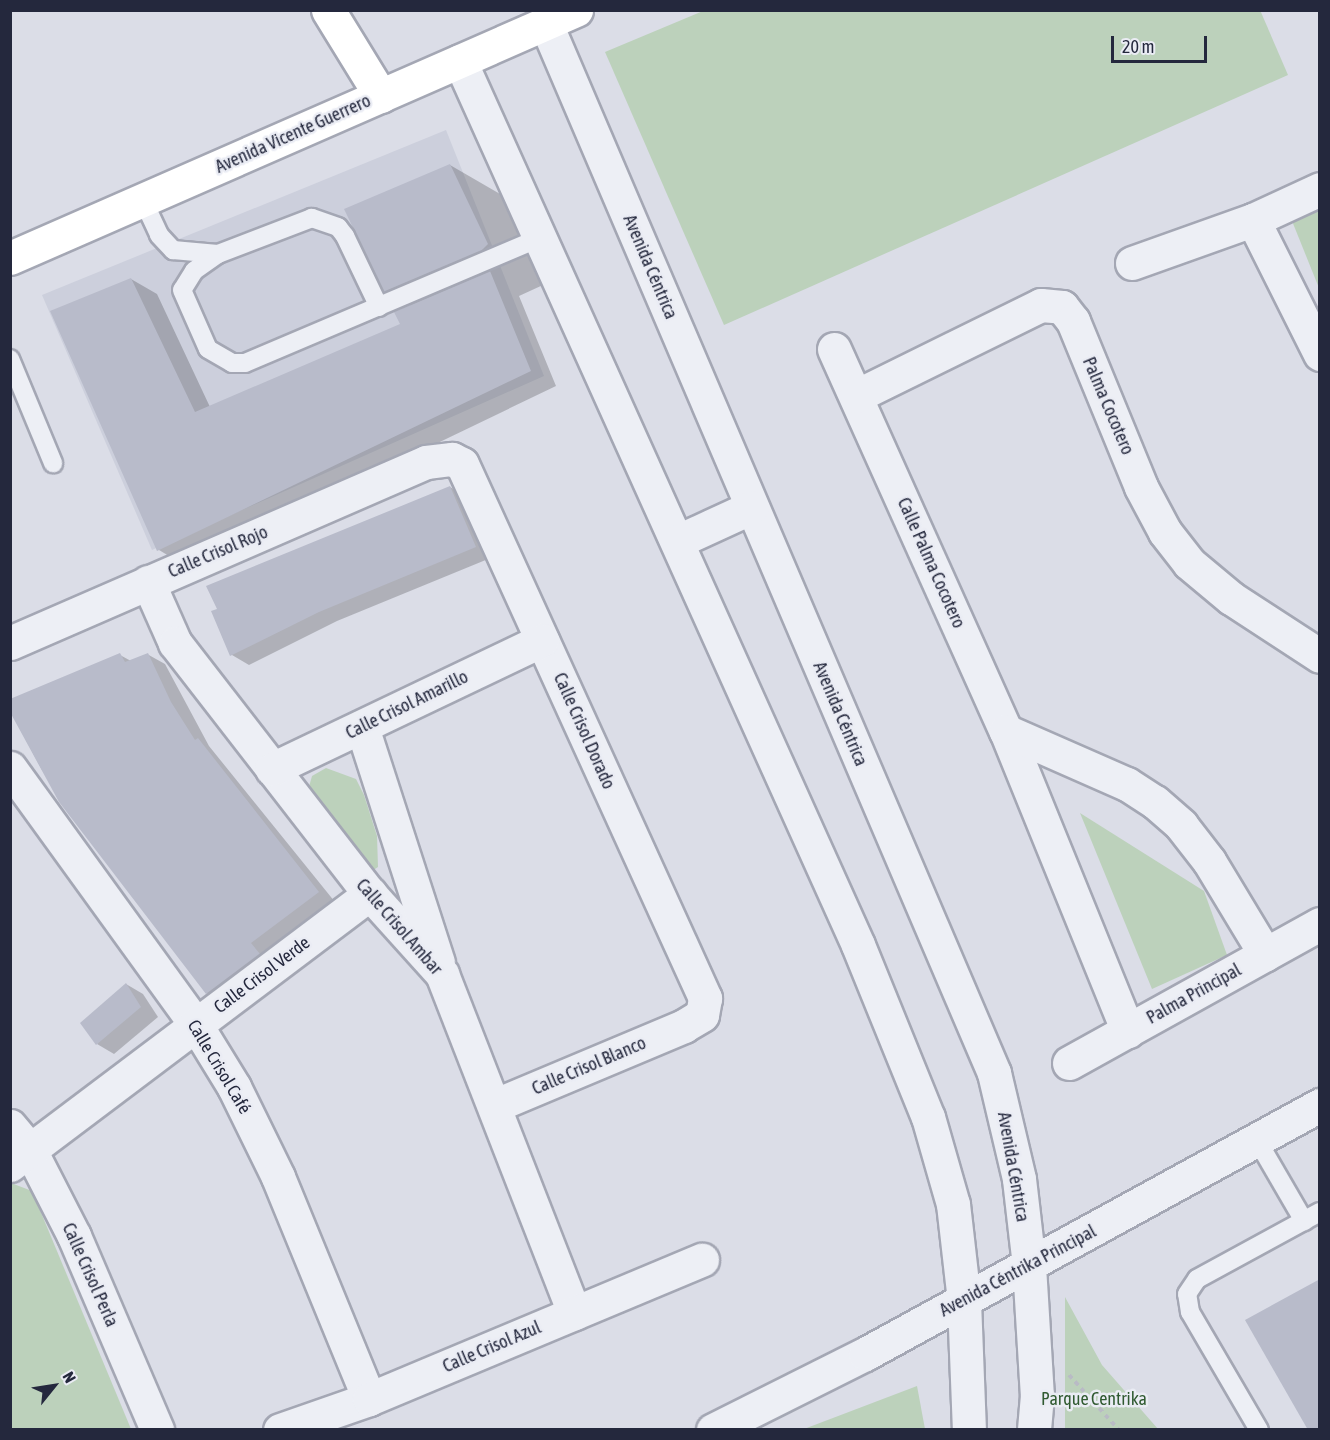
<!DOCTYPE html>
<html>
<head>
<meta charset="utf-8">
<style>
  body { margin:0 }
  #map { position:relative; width:1330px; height:1440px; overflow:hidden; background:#dbdde7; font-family:"Asap Condensed",sans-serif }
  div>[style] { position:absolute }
  .built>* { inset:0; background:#cccfdc }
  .green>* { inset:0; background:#bcd1bb }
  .shadow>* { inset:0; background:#0003 }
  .building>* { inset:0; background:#b8bbca }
  .path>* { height:4px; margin-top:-2px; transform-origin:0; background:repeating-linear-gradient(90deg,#b9bbc5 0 4.5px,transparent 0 9px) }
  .roads { filter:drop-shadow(2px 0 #a4a7b4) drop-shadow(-2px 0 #a4a7b4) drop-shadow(0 2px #a4a7b4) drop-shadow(0 -2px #a4a7b4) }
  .lane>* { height:18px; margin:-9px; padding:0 9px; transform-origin:9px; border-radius:9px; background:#edeff5 }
  .street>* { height:33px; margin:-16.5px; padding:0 16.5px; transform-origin:16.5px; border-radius:16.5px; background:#edeff5 }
  .secondary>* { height:33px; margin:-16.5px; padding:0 16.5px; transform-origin:16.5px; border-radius:16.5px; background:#fff }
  span { translate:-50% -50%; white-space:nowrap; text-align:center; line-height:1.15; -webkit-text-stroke:5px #eaecf4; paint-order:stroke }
  .street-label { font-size:18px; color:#24283d }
  .park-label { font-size:18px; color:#305a31 }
  .frame { position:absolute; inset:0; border:12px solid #24283d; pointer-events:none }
  .north { position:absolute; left:24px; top:1356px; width:60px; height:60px; -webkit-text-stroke:4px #eaecf4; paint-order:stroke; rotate:60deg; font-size:16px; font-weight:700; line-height:24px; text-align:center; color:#24283d }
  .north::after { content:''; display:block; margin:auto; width:21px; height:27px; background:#24283d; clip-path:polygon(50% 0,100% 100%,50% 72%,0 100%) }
  .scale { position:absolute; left:1111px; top:36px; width:96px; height:27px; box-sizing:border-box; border:3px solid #24283d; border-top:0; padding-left:8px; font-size:18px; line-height:21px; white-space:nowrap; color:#24283d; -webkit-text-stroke:4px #eaecf4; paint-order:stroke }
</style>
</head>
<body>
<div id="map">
  <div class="built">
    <div style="clip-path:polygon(446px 130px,544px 376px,152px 550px,42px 295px)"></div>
  </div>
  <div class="green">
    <div style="clip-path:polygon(1260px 10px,1288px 75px,724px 325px,605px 52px,703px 11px)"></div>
    <div style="clip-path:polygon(1319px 205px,1319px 288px,1290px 216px)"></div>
    <div style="clip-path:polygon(326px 768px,356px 779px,364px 795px,377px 836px,378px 867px,372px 871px,307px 794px,312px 776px)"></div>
    <div style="clip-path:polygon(1080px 813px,1204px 891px,1227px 955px,1152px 989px)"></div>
    <div style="clip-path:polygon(11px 1183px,32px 1191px,131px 1429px,11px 1429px)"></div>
    <div style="clip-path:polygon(1065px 1297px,1102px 1365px,1158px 1429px,1065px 1429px)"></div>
    <div style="clip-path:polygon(917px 1386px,925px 1429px,804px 1429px)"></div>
  </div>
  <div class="shadow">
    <div style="clip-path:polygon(450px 165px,512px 201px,543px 285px,519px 296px,556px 386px,184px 565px,159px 550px,131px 279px,157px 294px,210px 407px,402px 325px,412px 306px,385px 291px)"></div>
    <div style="clip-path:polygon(450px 487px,467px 497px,493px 557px,337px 621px,249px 665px,232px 655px,213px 612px)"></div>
    <div style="clip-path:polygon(147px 654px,165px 664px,209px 746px,335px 902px,224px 1003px,207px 993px,42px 770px,10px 710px,120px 655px,131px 661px)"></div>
    <div style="clip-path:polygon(126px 984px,143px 994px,158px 1017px,114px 1054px,97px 1044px)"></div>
  </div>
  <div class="building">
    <div style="clip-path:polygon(450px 164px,488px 244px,481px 251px,384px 292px,344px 209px)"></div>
    <div style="clip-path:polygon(490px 271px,531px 371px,157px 551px,50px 311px,131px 278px,195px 412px,400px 324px,394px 312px)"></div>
    <div style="clip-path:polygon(450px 486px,476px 547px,319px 612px,230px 656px,211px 611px,217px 609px,206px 586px)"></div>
    <div style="clip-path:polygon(120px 653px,125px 662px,148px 653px,171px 702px,195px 740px,198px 738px,319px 892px,251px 943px,260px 954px,206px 994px,59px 802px,10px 712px,10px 699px)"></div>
    <div style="clip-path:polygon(126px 983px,141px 1007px,96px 1045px,80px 1023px)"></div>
    <div style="clip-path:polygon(1320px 1279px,1320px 1430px,1308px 1430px,1245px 1320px)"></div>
  </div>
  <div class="path">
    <div style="left:1069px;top:1375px;width:74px;rotate:47.7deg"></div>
  </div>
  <div class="roads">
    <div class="lane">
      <div style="left:143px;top:200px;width:38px;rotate:65deg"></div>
      <div style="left:159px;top:235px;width:21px;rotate:47deg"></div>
      <div style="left:173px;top:250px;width:45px;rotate:5.1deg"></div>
      <div style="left:379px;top:307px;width:79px;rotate:-115.6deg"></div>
      <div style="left:345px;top:236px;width:11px;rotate:-128deg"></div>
      <div style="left:338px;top:227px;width:28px;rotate:-161deg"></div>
      <div style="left:312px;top:218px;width:101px;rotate:159deg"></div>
      <div style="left:218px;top:254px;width:29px;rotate:145deg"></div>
      <div style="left:194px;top:271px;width:22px;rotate:122deg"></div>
      <div style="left:182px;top:290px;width:64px;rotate:66.2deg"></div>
      <div style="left:208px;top:349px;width:28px;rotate:30deg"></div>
      <div style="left:232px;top:363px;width:13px"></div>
      <div style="left:245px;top:363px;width:320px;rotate:-23deg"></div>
      <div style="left:10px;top:359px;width:113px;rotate:67.5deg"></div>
      <div style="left:1257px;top:1140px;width:94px;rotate:59.9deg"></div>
      <div style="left:1259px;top:1430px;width:137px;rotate:-120.3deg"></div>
      <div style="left:1190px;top:1312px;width:18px;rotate:-99deg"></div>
      <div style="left:1187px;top:1294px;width:18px;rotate:-56deg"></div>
      <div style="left:1197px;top:1279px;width:140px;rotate:-28.6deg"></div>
    </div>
    <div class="street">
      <div style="left:546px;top:24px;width:1141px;rotate:66.87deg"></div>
      <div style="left:994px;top:1073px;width:109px;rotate:76.7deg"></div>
      <div style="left:1019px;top:1179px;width:88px;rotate:83.4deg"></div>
      <div style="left:1029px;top:1266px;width:129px;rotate:86.5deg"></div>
      <div style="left:1037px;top:1395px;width:35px;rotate:95deg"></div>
      <div style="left:460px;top:61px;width:969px;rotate:65.76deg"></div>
      <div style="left:858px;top:945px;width:186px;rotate:67.9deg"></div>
      <div style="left:928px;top:1117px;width:91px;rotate:74deg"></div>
      <div style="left:953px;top:1204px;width:98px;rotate:83.5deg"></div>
      <div style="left:964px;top:1301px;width:129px;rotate:87.8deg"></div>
      <div style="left:1253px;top:220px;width:150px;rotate:63.4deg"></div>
      <div style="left:1132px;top:263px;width:128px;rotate:-19.6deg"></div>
      <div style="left:1253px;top:220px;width:74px;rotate:-24.8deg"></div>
      <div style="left:834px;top:349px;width:419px;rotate:65.8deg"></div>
      <div style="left:1006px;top:731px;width:324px;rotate:67.9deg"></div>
      <div style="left:856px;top:396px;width:206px;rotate:-26.2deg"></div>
      <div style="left:1041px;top:305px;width:21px;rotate:5deg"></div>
      <div style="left:1062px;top:307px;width:18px;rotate:52deg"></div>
      <div style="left:1073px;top:321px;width:179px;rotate:67.7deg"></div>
      <div style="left:1141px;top:487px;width:51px;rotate:61.9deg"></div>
      <div style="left:1165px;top:532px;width:39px;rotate:52deg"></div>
      <div style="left:1189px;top:563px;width:55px;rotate:39.8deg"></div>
      <div style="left:1231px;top:598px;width:106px;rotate:33.1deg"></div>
      <div style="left:678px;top:541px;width:81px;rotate:-24.7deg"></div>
      <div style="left:148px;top:582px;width:67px;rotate:66.1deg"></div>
      <div style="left:175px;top:643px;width:318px;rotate:52.2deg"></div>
      <div style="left:370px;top:894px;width:108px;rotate:48deg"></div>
      <div style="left:442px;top:974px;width:364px;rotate:68.7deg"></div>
      <div style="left:10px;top:643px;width:454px;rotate:-23.5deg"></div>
      <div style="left:426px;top:462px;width:26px;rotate:-7deg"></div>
      <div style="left:452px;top:459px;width:11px;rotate:27deg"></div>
      <div style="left:462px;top:464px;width:587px;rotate:65.53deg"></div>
      <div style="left:705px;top:998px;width:17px;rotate:100deg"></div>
      <div style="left:702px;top:1015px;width:21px;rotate:149deg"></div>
      <div style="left:684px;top:1026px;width:206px;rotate:157.2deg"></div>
      <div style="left:362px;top:727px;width:247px;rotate:72.1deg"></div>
      <div style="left:1006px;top:731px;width:132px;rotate:23.7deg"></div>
      <div style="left:1127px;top:784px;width:33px;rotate:33deg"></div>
      <div style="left:1155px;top:802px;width:35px;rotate:41deg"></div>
      <div style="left:1181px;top:825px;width:46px;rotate:52.1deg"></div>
      <div style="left:1209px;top:861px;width:109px;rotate:58.9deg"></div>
      <div style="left:10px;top:768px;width:317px;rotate:54.1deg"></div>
      <div style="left:196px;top:1025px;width:73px;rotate:58.5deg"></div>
      <div style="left:234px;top:1087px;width:100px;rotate:63.9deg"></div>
      <div style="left:278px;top:1177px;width:240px;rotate:67.7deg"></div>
      <div style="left:272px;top:769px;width:299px;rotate:-25.5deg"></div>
      <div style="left:1069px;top:1063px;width:287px;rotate:-29deg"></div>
      <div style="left:10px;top:1126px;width:31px;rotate:50deg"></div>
      <div style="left:30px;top:1150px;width:97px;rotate:62.9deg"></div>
      <div style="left:74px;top:1236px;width:211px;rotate:66.8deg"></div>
      <div style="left:10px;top:1165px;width:451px;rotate:-37deg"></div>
      <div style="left:280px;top:1430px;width:94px;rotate:-19.2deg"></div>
      <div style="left:369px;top:1399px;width:361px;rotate:-22.7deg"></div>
      <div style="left:713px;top:1430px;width:170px;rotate:-26.6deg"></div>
      <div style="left:865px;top:1354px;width:519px;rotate:-28.69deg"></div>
    </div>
    <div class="secondary">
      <div style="left:328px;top:10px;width:101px;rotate:58.4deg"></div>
      <div style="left:10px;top:258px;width:618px;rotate:-23.66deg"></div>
    </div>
  </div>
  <div class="street-label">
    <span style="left:293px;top:134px;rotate:-24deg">Avenida Vicente Guerrero</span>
    <span style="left:650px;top:267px;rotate:67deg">Avenida Céntrica</span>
    <span style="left:1108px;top:406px;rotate:67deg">Palma Cocotero</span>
    <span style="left:218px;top:552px;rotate:-23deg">Calle Crisol Rojo</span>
    <span style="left:931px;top:563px;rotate:66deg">Calle Palma Cocotero</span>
    <span style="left:407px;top:705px;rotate:-26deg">Calle Crisol Amarillo</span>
    <span style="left:840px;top:714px;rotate:67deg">Avenida Céntrica</span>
    <span style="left:584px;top:731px;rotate:66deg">Calle Crisol Dorado</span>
    <span style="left:399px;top:927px;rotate:49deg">Calle Crisol Ambar</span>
    <span style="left:262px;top:975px;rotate:-37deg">Calle Crisol Verde</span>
    <span style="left:1194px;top:994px;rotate:-29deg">Palma Principal</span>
    <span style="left:589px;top:1066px;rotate:-23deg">Calle Crisol Blanco</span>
    <span style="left:219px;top:1067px;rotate:59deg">Calle Crisol Café</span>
    <span style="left:1013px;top:1167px;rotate:80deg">Avenida Céntrica</span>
    <span style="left:1018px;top:1271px;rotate:-28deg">Avenida Céntrika Principal</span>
    <span style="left:90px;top:1275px;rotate:66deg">Calle Crisol Perla</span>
    <span style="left:492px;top:1347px;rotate:-23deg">Calle Crisol Azul</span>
  </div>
  <div class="park-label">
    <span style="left:1094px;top:1399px">Parque Centrika</span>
  </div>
  <div class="frame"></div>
  <div class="north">N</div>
  <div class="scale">20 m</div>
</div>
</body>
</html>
